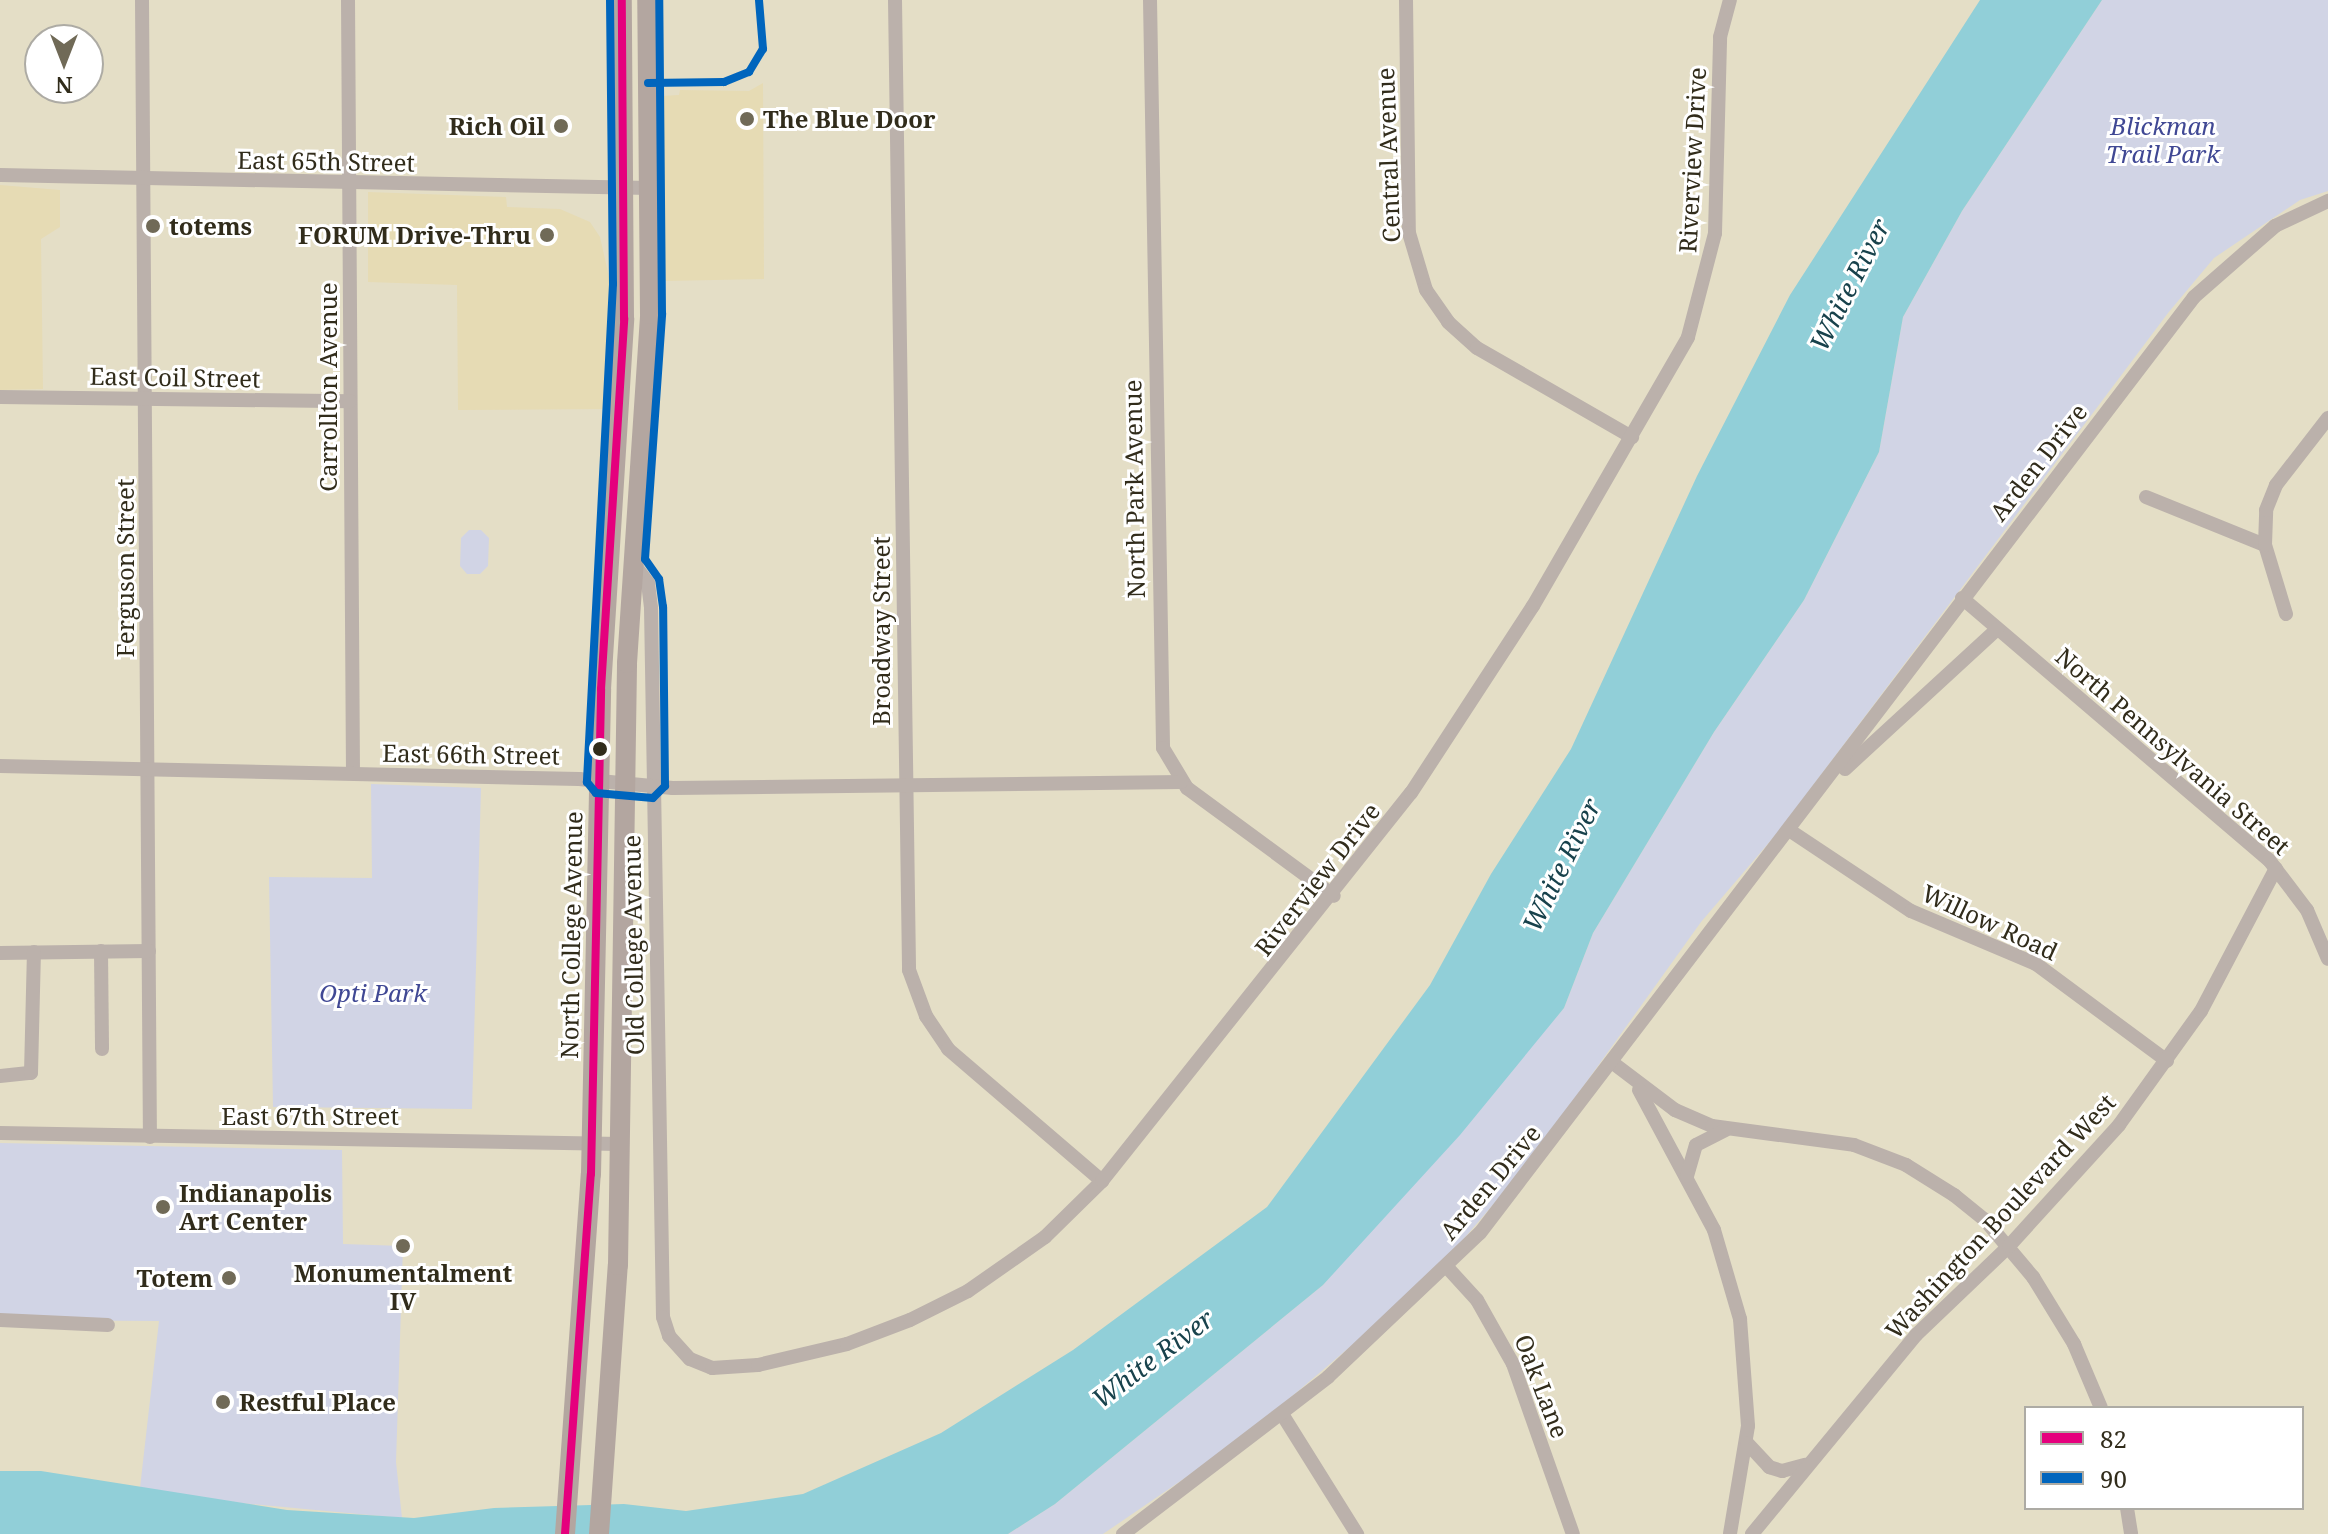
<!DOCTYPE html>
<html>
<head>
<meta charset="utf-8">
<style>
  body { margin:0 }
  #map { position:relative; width:2328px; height:1534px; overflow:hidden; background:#e4dec6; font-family:"Noto Serif",serif }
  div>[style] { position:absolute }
  .built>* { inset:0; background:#e6dbb4 }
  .green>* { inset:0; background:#d1d4e5 }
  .water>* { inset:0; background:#91cfd8 }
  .minor>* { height:14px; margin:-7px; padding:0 7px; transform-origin:7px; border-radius:7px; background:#bbb1ab }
  .secondary>* { height:20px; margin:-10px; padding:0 10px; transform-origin:10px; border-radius:10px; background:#b3a6a0 }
  .bus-1>* { height:8px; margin:-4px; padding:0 4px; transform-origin:4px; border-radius:4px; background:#e5007d }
  .bus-2>* { height:8px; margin:-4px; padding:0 4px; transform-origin:4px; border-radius:4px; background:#0065bd }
  .dots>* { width:22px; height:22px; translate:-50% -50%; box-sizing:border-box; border:4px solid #fff; border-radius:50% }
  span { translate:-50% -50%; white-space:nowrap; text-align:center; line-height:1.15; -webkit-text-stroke:6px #fff; paint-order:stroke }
  .poi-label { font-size:24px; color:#312c1b; font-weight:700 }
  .left { translate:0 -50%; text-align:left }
  .right { translate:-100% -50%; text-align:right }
  .park-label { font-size:24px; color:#404894; font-style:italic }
  .street-label { font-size:24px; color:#312c1b }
  .water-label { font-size:26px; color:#18424c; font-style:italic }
  .legend { position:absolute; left:2024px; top:1406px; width:280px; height:104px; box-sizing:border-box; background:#fff; border:2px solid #adaba4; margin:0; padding:10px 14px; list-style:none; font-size:24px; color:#312c1b }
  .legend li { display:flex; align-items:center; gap:16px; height:40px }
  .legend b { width:40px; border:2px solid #adaba4 }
  .north { position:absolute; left:24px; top:24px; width:80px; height:80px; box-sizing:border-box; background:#fff; border:2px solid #adaba4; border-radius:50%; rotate:180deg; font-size:22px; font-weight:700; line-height:32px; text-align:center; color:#312c1b }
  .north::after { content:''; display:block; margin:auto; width:28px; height:36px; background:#706a57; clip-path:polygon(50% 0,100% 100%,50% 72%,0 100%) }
</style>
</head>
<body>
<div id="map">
  <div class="built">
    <div style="clip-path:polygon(763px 83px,764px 279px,665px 281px,662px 96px,679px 95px,680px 90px,749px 91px)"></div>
    <div style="clip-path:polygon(0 185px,60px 190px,60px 227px,41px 239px,43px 389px,0 390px)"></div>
    <div style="clip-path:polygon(368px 192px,506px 197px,507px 207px,560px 209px,590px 222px,600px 237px,611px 286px,605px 409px,458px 410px,457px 285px,368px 282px)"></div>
  </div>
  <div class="green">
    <div style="clip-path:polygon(2102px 0,2328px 0,2328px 191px,2300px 200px,2214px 258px,2168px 313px,1778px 832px,1701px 922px,1527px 1165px,1461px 1242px,1385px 1317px,1242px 1439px,1103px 1534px,1008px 1534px,1055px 1504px,1323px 1285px,1564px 1008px,1593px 933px,1714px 732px,1804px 600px,1879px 452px,1903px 317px,1962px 211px)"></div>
    <div style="clip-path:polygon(469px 530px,481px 530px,489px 538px,488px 566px,480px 574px,467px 574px,460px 566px,461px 538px)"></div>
    <div style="clip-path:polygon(371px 784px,481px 788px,472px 1109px,273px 1107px,269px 877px,372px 878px)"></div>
    <div style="clip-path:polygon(0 1143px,342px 1150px,343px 1244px,403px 1246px,396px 1462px,402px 1518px,241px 1503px,140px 1488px,159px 1321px,0 1320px)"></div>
  </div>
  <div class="water">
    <div style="clip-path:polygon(1980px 0,2102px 0,1962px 211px,1903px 317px,1879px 452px,1804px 600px,1714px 732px,1593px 933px,1564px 1008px,1460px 1135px,1323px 1285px,1055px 1504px,1008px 1534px,0 1534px,0 1471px,41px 1471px,287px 1510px,414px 1518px,494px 1508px,624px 1504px,686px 1511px,803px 1494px,941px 1433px,1073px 1350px,1267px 1207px,1430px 985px,1491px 874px,1571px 749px,1697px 476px,1790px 295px)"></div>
  </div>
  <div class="minor">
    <div style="left:142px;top:0;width:1137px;rotate:89.6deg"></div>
    <div style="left:348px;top:0;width:773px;rotate:89.63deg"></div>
    <div style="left:895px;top:0;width:970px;rotate:89.17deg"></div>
    <div style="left:909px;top:970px;width:49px;rotate:69.7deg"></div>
    <div style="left:926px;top:1016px;width:40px;rotate:56deg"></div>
    <div style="left:948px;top:1049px;width:203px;rotate:40.6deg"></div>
    <div style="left:1150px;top:0;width:748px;rotate:89deg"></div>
    <div style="left:1163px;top:748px;width:47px;rotate:59deg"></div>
    <div style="left:1187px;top:788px;width:182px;rotate:36.3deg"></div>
    <div style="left:1406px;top:0;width:233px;rotate:89.3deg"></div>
    <div style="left:1409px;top:233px;width:59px;rotate:73.4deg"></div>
    <div style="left:1426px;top:290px;width:39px;rotate:55deg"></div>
    <div style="left:1448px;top:322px;width:39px;rotate:42deg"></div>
    <div style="left:1477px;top:348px;width:179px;rotate:29.9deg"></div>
    <div style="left:0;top:175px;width:650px;rotate:1.15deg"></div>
    <div style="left:0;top:397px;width:350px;rotate:0.7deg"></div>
    <div style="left:2146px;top:497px;width:128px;rotate:22deg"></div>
    <div style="left:633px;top:563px;width:25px;rotate:53deg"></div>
    <div style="left:648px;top:583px;width:25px;rotate:83deg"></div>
    <div style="left:651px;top:608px;width:709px;rotate:89.03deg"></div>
    <div style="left:663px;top:1317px;width:20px;rotate:72deg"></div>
    <div style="left:669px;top:1336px;width:31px;rotate:48deg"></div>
    <div style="left:690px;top:1359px;width:24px;rotate:22deg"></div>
    <div style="left:712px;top:1368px;width:46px;rotate:-3.7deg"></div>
    <div style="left:758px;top:1365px;width:91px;rotate:-13.3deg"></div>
    <div style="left:847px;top:1344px;width:67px;rotate:-20.9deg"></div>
    <div style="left:910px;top:1320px;width:65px;rotate:-26.6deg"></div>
    <div style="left:968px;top:1291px;width:94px;rotate:-35deg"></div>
    <div style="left:1045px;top:1237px;width:80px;rotate:-44.5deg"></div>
    <div style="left:1102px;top:1181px;width:496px;rotate:-51.5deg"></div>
    <div style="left:1411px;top:793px;width:223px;rotate:-56.9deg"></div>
    <div style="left:1533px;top:606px;width:310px;rotate:-60deg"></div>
    <div style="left:1688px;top:337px;width:107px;rotate:-75.4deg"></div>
    <div style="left:1715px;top:233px;width:196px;rotate:-88.5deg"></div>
    <div style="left:1720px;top:37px;width:38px;rotate:-75deg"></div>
    <div style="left:1962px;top:598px;width:404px;rotate:40.5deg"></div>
    <div style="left:2269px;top:860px;width:63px;rotate:52.8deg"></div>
    <div style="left:2307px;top:910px;width:53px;rotate:66.8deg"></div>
    <div style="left:2286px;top:614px;width:72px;rotate:-106.9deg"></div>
    <div style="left:2265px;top:545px;width:35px;rotate:-88deg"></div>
    <div style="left:2266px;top:510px;width:27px;rotate:-68deg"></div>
    <div style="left:2276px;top:485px;width:85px;rotate:-52.2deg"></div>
    <div style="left:0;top:766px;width:579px;rotate:1.29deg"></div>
    <div style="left:579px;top:779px;width:94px;rotate:5.5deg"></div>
    <div style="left:673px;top:788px;width:508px;rotate:-0.68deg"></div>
    <div style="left:1845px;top:769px;width:207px;rotate:-42.6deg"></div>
    <div style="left:1789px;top:830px;width:146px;rotate:33.6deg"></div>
    <div style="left:1911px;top:911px;width:136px;rotate:23deg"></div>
    <div style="left:2036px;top:964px;width:163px;rotate:36.5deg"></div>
    <div style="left:101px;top:951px;width:98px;rotate:89.4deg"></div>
    <div style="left:0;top:953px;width:149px;rotate:-0.8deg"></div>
    <div style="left:1613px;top:1063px;width:78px;rotate:37.2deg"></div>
    <div style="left:1675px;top:1110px;width:40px;rotate:23.4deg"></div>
    <div style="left:1712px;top:1126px;width:143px;rotate:7.6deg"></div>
    <div style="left:1854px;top:1145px;width:56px;rotate:21deg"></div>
    <div style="left:1906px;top:1165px;width:57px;rotate:32deg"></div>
    <div style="left:1954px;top:1195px;width:40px;rotate:39deg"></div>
    <div style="left:1985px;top:1220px;width:75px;rotate:49.9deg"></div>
    <div style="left:2033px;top:1277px;width:79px;rotate:58.5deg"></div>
    <div style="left:2074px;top:1344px;width:69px;rotate:67.1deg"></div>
    <div style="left:0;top:1076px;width:31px;rotate:-6deg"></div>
    <div style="left:31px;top:1073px;width:121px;rotate:-88.6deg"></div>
    <div style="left:1639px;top:1090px;width:159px;rotate:61.8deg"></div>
    <div style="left:1714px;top:1230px;width:93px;rotate:73.7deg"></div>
    <div style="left:1740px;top:1319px;width:107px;rotate:85.7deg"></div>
    <div style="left:1748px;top:1426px;width:109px;rotate:99.5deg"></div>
    <div style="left:0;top:1133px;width:620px;rotate:1.02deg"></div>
    <div style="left:1687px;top:1176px;width:32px;rotate:-74deg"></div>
    <div style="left:1696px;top:1145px;width:33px;rotate:-27deg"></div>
    <div style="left:1446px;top:1266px;width:46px;rotate:47.6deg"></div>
    <div style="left:1477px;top:1300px;width:73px;rotate:60.6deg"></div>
    <div style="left:1513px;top:1364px;width:180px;rotate:70.6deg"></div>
    <div style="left:0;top:1320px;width:108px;rotate:2.7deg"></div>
    <div style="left:1282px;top:1414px;width:142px;rotate:58deg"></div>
    <div style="left:1747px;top:1443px;width:33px;rotate:47deg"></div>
    <div style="left:1769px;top:1467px;width:14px;rotate:17deg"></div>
    <div style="left:1782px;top:1471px;width:24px;rotate:-15deg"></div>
    <div style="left:2127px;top:1508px;width:26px;rotate:81deg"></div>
    <div style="left:1123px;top:1534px;width:258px;rotate:-37.4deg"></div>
    <div style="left:1328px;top:1377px;width:209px;rotate:-43.5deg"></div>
    <div style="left:1480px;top:1233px;width:1177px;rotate:-52.66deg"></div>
    <div style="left:2194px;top:297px;width:108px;rotate:-41.2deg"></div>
    <div style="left:2275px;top:226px;width:59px;rotate:-25.3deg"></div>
    <div style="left:1752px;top:1534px;width:258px;rotate:-50.5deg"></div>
    <div style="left:1916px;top:1335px;width:129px;rotate:-43.7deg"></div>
    <div style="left:2009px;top:1246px;width:164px;rotate:-47.7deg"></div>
    <div style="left:2119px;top:1125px;width:140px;rotate:-54.3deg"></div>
    <div style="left:2201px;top:1011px;width:161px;rotate:-62.3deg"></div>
  </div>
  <div class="secondary">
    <div style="left:565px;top:1534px;width:361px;rotate:-85.9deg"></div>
    <div style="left:591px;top:1174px;width:485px;rotate:-88.8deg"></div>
    <div style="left:601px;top:689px;width:371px;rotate:-86.4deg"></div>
    <div style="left:624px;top:319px;width:319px;rotate:-90.4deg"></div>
    <div style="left:599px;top:1534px;width:270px;rotate:-86deg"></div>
    <div style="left:618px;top:1265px;width:602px;rotate:-89.14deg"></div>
    <div style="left:627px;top:663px;width:350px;rotate:-86.2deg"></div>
    <div style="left:650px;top:314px;width:314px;rotate:-90.5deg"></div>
  </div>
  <div class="bus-1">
    <div style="left:565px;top:1534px;width:361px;rotate:-85.9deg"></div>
    <div style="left:591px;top:1174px;width:485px;rotate:-88.8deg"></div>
    <div style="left:601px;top:689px;width:371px;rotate:-86.4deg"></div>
    <div style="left:624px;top:319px;width:319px;rotate:-90.4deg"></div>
  </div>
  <div class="bus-2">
    <div style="left:610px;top:0;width:284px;rotate:89.4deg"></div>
    <div style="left:613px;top:284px;width:499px;rotate:93deg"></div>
    <div style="left:587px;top:782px;width:14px;rotate:51deg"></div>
    <div style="left:596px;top:793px;width:57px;rotate:5deg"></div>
    <div style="left:653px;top:798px;width:17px;rotate:-45deg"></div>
    <div style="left:665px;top:786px;width:179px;rotate:-90.6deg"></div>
    <div style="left:663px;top:607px;width:28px;rotate:-98deg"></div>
    <div style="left:659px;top:579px;width:24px;rotate:-125deg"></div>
    <div style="left:645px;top:559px;width:246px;rotate:-86deg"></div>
    <div style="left:662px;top:314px;width:314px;rotate:-90.5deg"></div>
    <div style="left:648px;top:83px;width:76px;rotate:-0.8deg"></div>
    <div style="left:724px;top:82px;width:27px;rotate:-22deg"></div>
    <div style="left:749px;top:72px;width:27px;rotate:-59deg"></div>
    <div style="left:763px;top:49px;width:49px;rotate:-94.7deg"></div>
  </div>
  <div class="dots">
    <div style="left:747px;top:119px;background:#706a57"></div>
    <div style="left:561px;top:126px;background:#706a57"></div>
    <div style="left:153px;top:226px;background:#706a57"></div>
    <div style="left:547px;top:235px;background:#706a57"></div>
    <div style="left:600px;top:749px;background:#312c1b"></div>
    <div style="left:163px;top:1207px;background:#706a57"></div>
    <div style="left:403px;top:1246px;background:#706a57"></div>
    <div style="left:229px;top:1278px;background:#706a57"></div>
    <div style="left:223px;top:1402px;background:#706a57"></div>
  </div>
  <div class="poi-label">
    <span class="left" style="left:763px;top:119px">The Blue Door</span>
    <span class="right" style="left:545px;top:126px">Rich Oil</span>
    <span class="left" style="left:169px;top:226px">totems</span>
    <span class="right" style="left:531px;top:235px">FORUM Drive-Thru</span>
    <span class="left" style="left:179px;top:1207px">Indianapolis<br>Art Center</span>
    <span style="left:403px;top:1287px">Monumentalment<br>IV</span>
    <span class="right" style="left:213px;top:1278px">Totem</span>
    <span class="left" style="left:239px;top:1402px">Restful Place</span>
  </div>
  <div class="park-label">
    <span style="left:2163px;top:140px">Blickman<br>Trail Park</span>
    <span style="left:373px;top:993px">Opti Park</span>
  </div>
  <div class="street-label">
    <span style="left:1388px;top:155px;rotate:-92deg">Central Avenue</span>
    <span style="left:1692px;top:160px;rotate:-87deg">Riverview Drive</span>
    <span style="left:326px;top:161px;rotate:1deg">East 65th Street</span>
    <span style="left:175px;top:377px;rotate:1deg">East Coil Street</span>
    <span style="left:328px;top:387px;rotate:-90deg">Carrollton Avenue</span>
    <span style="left:2038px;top:462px;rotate:-52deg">Arden Drive</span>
    <span style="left:1134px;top:489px;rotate:-91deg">North Park Avenue</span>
    <span style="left:125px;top:568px;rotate:-90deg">Ferguson Street</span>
    <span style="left:881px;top:631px;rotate:-90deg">Broadway Street</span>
    <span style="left:2173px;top:751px;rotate:41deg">North Pennsylvania Street</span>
    <span style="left:471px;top:754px;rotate:1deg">East 66th Street</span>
    <span style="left:1317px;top:879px;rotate:-52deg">Riverview Drive</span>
    <span style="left:1990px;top:922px;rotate:25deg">Willow Road</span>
    <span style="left:571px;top:935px;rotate:-89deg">North College Avenue</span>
    <span style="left:633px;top:945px;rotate:-91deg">Old College Avenue</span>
    <span style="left:310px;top:1116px">East 67th Street</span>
    <span style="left:1490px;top:1182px;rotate:-50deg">Arden Drive</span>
    <span style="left:2000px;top:1216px;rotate:-47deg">Washington Boulevard West</span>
    <span style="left:1542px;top:1386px;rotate:69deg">Oak Lane</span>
  </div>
  <div class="water-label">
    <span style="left:1850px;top:285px;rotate:-63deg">White River</span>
    <span style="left:1562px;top:865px;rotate:-64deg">White River</span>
    <span style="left:1153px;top:1359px;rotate:-37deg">White River</span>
  </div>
  <ul class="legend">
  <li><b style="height:10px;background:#e5007d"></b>82</li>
  <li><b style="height:10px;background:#0065bd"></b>90</li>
  </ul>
  <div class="north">N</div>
</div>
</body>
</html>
